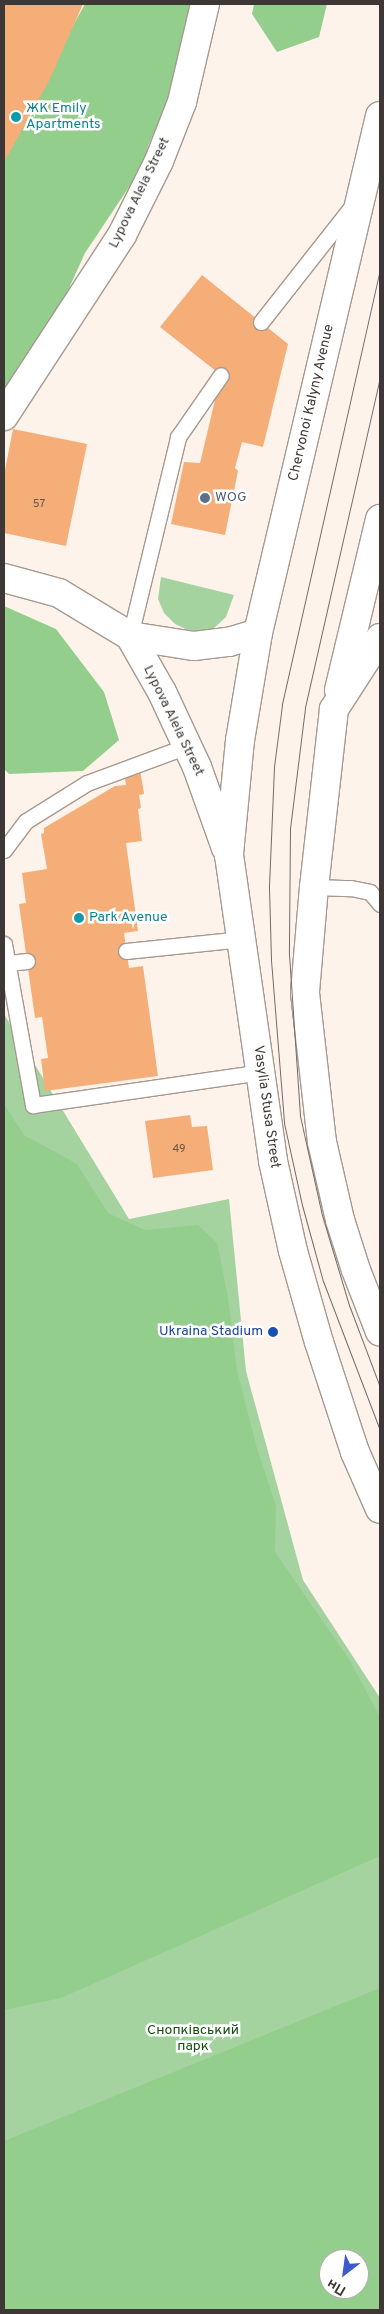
<!DOCTYPE html>
<html>
<head>
<meta charset="utf-8">
<style>
  body { margin:0 }
  #map { position:relative; width:384px; height:2314px; overflow:hidden; background:#fef3eb; font-family:Overpass,sans-serif }
  div>[style] { position:absolute }
  .green>* { inset:0; background:#a4d3a0 }
  .forest>* { inset:0; background:#93ce8d }
  .building>* { inset:0; background:#f5ae78 }
  .roads { filter:drop-shadow(1px 0 #a59990) drop-shadow(-1px 0 #a59990) drop-shadow(0 1px #a59990) drop-shadow(0 -1px #a59990) }
  .lane>* { height:15px; margin:-7.5px; padding:0 7.5px; transform-origin:7.5px; border-radius:7.5px; background:#fff }
  .secondary>* { height:28px; margin:-14px; padding:0 14px; transform-origin:14px; border-radius:14px; background:#fff }
  .tram>* { height:1px; margin:-0.5px; padding:0 0.5px; transform-origin:0.5px; border-radius:0.5px; background:#726b67 }
  .dots>* { width:14px; height:14px; translate:-50% -50%; box-sizing:border-box; border:2px solid #fff; border-radius:50% }
  span { translate:-50% -50%; white-space:nowrap; text-align:center; line-height:1.15; -webkit-text-stroke:5px #fff; paint-order:stroke }
  .number-label { font-size:11px; color:#6b5646 }
  .number-label span { -webkit-text-stroke-width:0 }
  .culture-label { font-size:14px; color:#0d838f }
  .left { translate:0 -50%; text-align:left }
  .street-label { font-size:14px; color:#3d3835 }
  .service-label { font-size:14px; color:#4e5e75 }
  .transit-label { font-size:14px; color:#164399 }
  .right { translate:-100% -50%; text-align:right }
  .park-label { font-size:14px; color:#144f10 }
  .frame { position:absolute; inset:0; border:5px solid #3d3835; pointer-events:none }
  .north { position:absolute; left:319px; top:2249px; width:50px; height:50px; box-sizing:border-box; background:#fff; border:1px solid #b1afae; border-radius:50%; rotate:210deg; font-size:14px; font-weight:700; line-height:20px; text-align:center; color:#3d3835 }
  .north::after { content:''; display:block; margin:auto; width:18px; height:22px; background:#3d5acc; clip-path:polygon(50% 0,100% 100%,50% 72%,0 100%) }
</style>
</head>
<body>
<div id="map">
  <div class="green">
    <div style="clip-path:polygon(161px 577px,234px 595px,226px 617px,211px 631px,188px 630px,175px 624px,164px 613px,158px 599px)"></div>
    <div style="clip-path:polygon(evenodd,4px 1014px,129px 1219px,229px 1199px,246px 1371px,303px 1580px,380px 1698px,380px 2310px,4px 2310px,4px 1014px,329px 2259px,359px 2259px,359px 2289px,329px 2289px,329px 2259px)"></div>
  </div>
  <div class="forest">
    <div style="clip-path:polygon(85px 4px,192px 4px,175px 85px,148px 146px,145px 163px,85px 253px,65px 297px,4px 389px,4px 138px,13px 128px,52px 63px)"></div>
    <div style="clip-path:polygon(254px 4px,327px 4px,319px 37px,277px 52px,252px 14px)"></div>
    <div style="clip-path:polygon(4px 606px,56px 629px,104px 692px,119px 740px,83px 771px,9px 774px,4px 769px)"></div>
    <div style="clip-path:polygon(4px 1104px,24px 1135px,77px 1164px,108px 1213px,145px 1230px,198px 1225px,217px 1243px,228px 1297px,237px 1370px,256px 1445px,276px 1506px,275px 1552px,349px 1659px,380px 1717px,380px 1856px,61px 1998px,4px 2010px)"></div>
    <div style="clip-path:polygon(evenodd,380px 1988px,380px 2310px,4px 2310px,4px 2141px,380px 1988px,329px 2259px,359px 2259px,359px 2289px,329px 2289px,329px 2259px)"></div>
  </div>
  <div class="building">
    <div style="clip-path:polygon(4px 4px,83px 4px,49px 81px,4px 162px)"></div>
    <div style="clip-path:polygon(202px 275px,288px 344px,263px 447px,242px 442px,235px 468px,238px 471px,225px 535px,171px 524px,184px 462px,200px 463px,221px 375px,160px 327px)"></div>
    <div style="clip-path:polygon(13px 429px,87px 444px,66px 546px,4px 533px,4px 475px)"></div>
    <div style="clip-path:polygon(140px 769px,144px 794px,139px 795px,141px 808px,138px 809px,142px 841px,126px 843px,138px 931px,124px 933px,129px 968px,143px 966px,158px 1076px,45px 1091px,41px 1059px,48px 1058px,42px 1017px,35px 1018px,19px 904px,26px 903px,22px 873px,47px 869px,41px 834px,44px 833px,44px 828px,115px 786px,126px 785px,124px 772px)"></div>
    <div style="clip-path:polygon(190px 1115px,192px 1127px,207px 1126px,213px 1170px,153px 1178px,145px 1121px)"></div>
  </div>
  <div class="roads">
    <div class="lane">
      <div style="left:261px;top:322px;width:149px;rotate:-51.8deg"></div>
      <div style="left:130px;top:636px;width:205px;rotate:-76.4deg"></div>
      <div style="left:178px;top:437px;width:75px;rotate:-55.3deg"></div>
      <div style="left:4px;top:850px;width:36px;rotate:-53deg"></div>
      <div style="left:26px;top:821px;width:72px;rotate:-31.9deg"></div>
      <div style="left:87px;top:783px;width:107px;rotate:-20.3deg"></div>
      <div style="left:314px;top:887px;width:37px;rotate:2deg"></div>
      <div style="left:351px;top:888px;width:19px;rotate:12deg"></div>
      <div style="left:370px;top:892px;width:16px;rotate:50deg"></div>
      <div style="left:4px;top:944px;width:164px;rotate:79.8deg"></div>
      <div style="left:33px;top:1105px;width:230px;rotate:-8.2deg"></div>
      <div style="left:126px;top:951px;width:117px;rotate:-5.9deg"></div>
      <div style="left:8px;top:963px;width:19px;rotate:-6deg"></div>
    </div>
    <div class="secondary">
      <div style="left:380px;top:116px;width:531px;rotate:103.28deg"></div>
      <div style="left:258px;top:633px;width:109px;rotate:99.5deg"></div>
      <div style="left:240px;top:740px;width:116px;rotate:95.5deg"></div>
      <div style="left:229px;top:855px;width:309px;rotate:81.8deg"></div>
      <div style="left:273px;top:1161px;width:92px;rotate:77.5deg"></div>
      <div style="left:293px;top:1251px;width:95px;rotate:74.1deg"></div>
      <div style="left:319px;top:1342px;width:116px;rotate:71.9deg"></div>
      <div style="left:355px;top:1452px;width:62px;rotate:66.3deg"></div>
      <div style="left:4px;top:416px;width:216px;rotate:-56.9deg"></div>
      <div style="left:122px;top:235px;width:83px;rotate:-63.4deg"></div>
      <div style="left:159px;top:161px;width:63px;rotate:-68.7deg"></div>
      <div style="left:182px;top:102px;width:101px;rotate:-76.8deg"></div>
      <div style="left:4px;top:578px;width:57px;rotate:15.3deg"></div>
      <div style="left:59px;top:593px;width:83px;rotate:31.2deg"></div>
      <div style="left:130px;top:636px;width:64px;rotate:60.3deg"></div>
      <div style="left:162px;top:692px;width:83px;rotate:65deg"></div>
      <div style="left:197px;top:767px;width:86px;rotate:70.3deg"></div>
      <div style="left:130px;top:636px;width:65px;rotate:8.9deg"></div>
      <div style="left:194px;top:646px;width:35px;rotate:-7deg"></div>
      <div style="left:229px;top:642px;width:30px;rotate:-17deg"></div>
      <div style="left:380px;top:638px;width:85px;rotate:122.9deg"></div>
      <div style="left:334px;top:709px;width:179px;rotate:96.4deg"></div>
      <div style="left:314px;top:887px;width:106px;rotate:94.9deg"></div>
      <div style="left:305px;top:993px;width:150px;rotate:83.5deg"></div>
      <div style="left:322px;top:1142px;width:80px;rotate:77deg"></div>
      <div style="left:340px;top:1220px;width:52px;rotate:72.3deg"></div>
      <div style="left:356px;top:1270px;width:66px;rotate:68.8deg"></div>
      <div style="left:339px;top:690px;width:176px;rotate:-76.5deg"></div>
    </div>
  </div>
  <div class="tram">
    <div style="left:380px;top:269px;width:447px;rotate:102.7deg"></div>
    <div style="left:282px;top:705px;width:63px;rotate:97.4deg"></div>
    <div style="left:274px;top:767px;width:121px;rotate:92.4deg"></div>
    <div style="left:269px;top:888px;width:72px;rotate:88.4deg"></div>
    <div style="left:271px;top:960px;width:164px;rotate:85.4deg"></div>
    <div style="left:284px;top:1123px;width:84px;rotate:77.6deg"></div>
    <div style="left:302px;top:1205px;width:79px;rotate:74.6deg"></div>
    <div style="left:323px;top:1281px;width:160px;rotate:69.1deg"></div>
    <div style="left:380px;top:377px;width:339px;rotate:102.8deg"></div>
    <div style="left:305px;top:708px;width:121px;rotate:97.1deg"></div>
    <div style="left:290px;top:828px;width:126px;rotate:90.5deg"></div>
    <div style="left:289px;top:954px;width:162px;rotate:86.1deg"></div>
    <div style="left:300px;top:1116px;width:101px;rotate:77.5deg"></div>
    <div style="left:322px;top:1215px;width:94px;rotate:73.3deg"></div>
    <div style="left:349px;top:1305px;width:88px;rotate:69.3deg"></div>
  </div>
  <div class="dots">
    <div style="left:16px;top:117px;background:#0f9aa8"></div>
    <div style="left:205px;top:498px;background:#5c6f8a"></div>
    <div style="left:79px;top:918px;background:#0f9aa8"></div>
    <div style="left:273px;top:1332px;background:#1a4fb4"></div>
  </div>
  <div class="number-label">
    <span style="left:39px;top:504px">57</span>
    <span style="left:179px;top:1149px">49</span>
  </div>
  <div class="culture-label">
    <span class="left" style="left:26px;top:117px">ЖК Emily<br>Apartments</span>
    <span class="left" style="left:89px;top:918px">Park Avenue</span>
  </div>
  <div class="street-label">
    <span style="left:140px;top:193px;rotate:-64deg">Lypova Aleia Street</span>
    <span style="left:312px;top:403px;rotate:-77deg">Chervonoi Kalyny Avenue</span>
    <span style="left:173px;top:721px;rotate:64deg">Lypova Aleia Street</span>
    <span style="left:266px;top:1107px;rotate:82deg">Vasylia Stusa Street</span>
  </div>
  <div class="service-label">
    <span class="left" style="left:215px;top:498px">WOG</span>
  </div>
  <div class="transit-label">
    <span class="right" style="left:263px;top:1332px">Ukraina Stadium</span>
  </div>
  <div class="park-label">
    <span style="left:193px;top:2039px">Снопківський<br>парк</span>
  </div>
  <div class="frame"></div>
  <div class="north">Пн</div>
</div>
</body>
</html>
